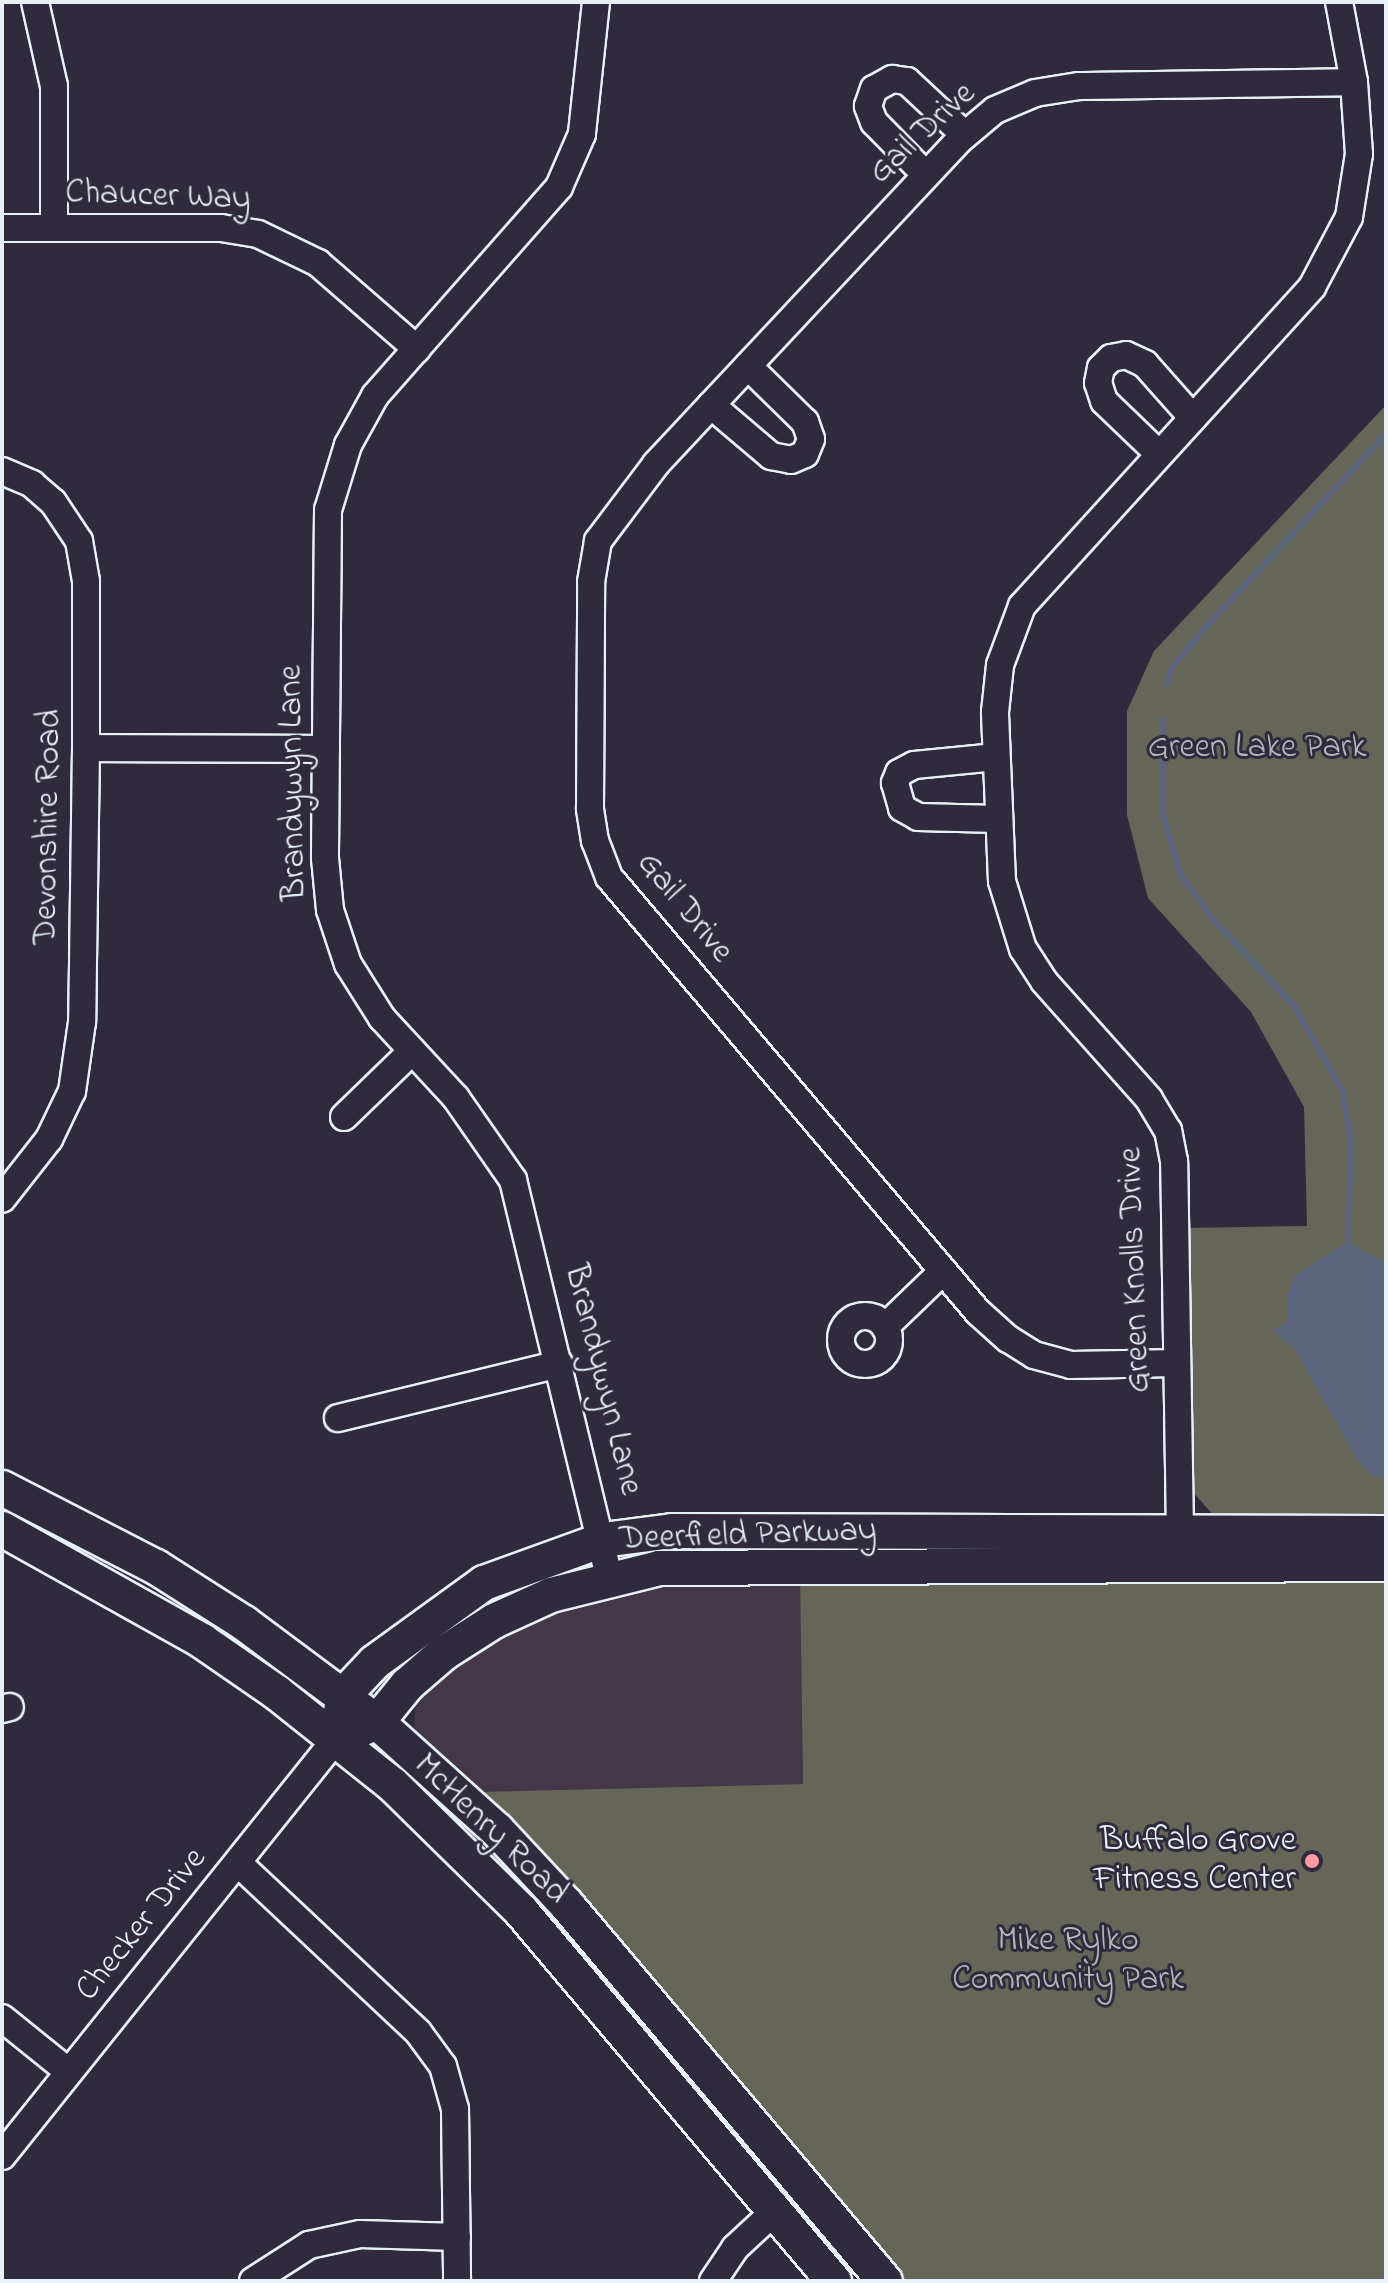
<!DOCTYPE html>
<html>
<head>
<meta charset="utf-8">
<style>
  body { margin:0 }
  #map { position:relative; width:1388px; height:2283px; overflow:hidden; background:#2f2a3d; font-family:"Indie Flower",sans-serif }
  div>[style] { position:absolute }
  .built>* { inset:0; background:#423848 }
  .green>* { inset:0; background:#656657 }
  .water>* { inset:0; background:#5b657e }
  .stream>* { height:6px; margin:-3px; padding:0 3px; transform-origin:3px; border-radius:3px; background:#5b657e }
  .roads { filter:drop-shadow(2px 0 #e8f1f8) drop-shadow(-2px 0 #e8f1f8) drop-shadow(0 2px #e8f1f8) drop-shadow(0 -2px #e8f1f8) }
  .minor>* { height:26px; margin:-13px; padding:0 13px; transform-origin:13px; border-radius:13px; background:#2f2a3d }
  .minor>.ring { margin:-13px; padding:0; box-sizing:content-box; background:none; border:26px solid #2f2a3d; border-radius:50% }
  .major>* { height:34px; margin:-17px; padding:0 17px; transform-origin:17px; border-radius:17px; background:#2f2a3d }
  .dots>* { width:22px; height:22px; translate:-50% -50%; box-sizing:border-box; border:4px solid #2f2a3d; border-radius:50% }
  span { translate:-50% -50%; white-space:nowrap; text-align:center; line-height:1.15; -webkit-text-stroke:6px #2f2a3d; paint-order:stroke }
  .street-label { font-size:34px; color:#e8f1f8 }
  .park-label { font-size:34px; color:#b4b9b8 }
  .poi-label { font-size:34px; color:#e8f1f8 }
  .right { translate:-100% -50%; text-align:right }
  .frame { position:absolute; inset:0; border:4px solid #e8f1f8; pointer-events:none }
</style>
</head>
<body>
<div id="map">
  <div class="built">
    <div style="clip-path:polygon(800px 1579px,803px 1784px,478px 1792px,421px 1741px,414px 1727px,416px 1698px,429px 1683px,515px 1623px,568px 1601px,650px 1585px)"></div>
  </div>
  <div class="green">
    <div style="clip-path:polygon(1386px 405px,1386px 1514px,1215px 1517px,1192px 1491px,1186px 1228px,1307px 1226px,1304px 1107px,1251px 1012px,1148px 898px,1127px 815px,1127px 711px,1154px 651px)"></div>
    <div style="clip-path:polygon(1386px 1578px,1386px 2281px,898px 2281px,478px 1792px,803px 1784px,800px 1579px)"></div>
  </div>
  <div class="water">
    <div style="clip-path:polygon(1347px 1242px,1386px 1264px,1386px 1476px,1373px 1476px,1358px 1461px,1295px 1350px,1273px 1330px,1287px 1323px,1288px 1294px,1295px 1276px)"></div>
  </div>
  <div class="stream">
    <div style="left:1167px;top:684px;width:16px;rotate:-75deg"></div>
    <div style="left:1171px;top:669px;width:52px;rotate:-50.5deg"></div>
    <div style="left:1204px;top:629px;width:267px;rotate:-47deg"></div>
    <div style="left:1163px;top:720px;width:96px;rotate:90deg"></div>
    <div style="left:1163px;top:816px;width:62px;rotate:73deg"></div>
    <div style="left:1181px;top:875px;width:53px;rotate:54.2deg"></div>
    <div style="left:1212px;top:918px;width:120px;rotate:47deg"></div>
    <div style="left:1294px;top:1006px;width:99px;rotate:60.3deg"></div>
    <div style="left:1343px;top:1092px;width:52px;rotate:81.1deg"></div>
    <div style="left:1351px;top:1143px;width:106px;rotate:91.6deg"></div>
  </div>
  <div class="roads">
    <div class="minor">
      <div style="left:35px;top:2px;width:86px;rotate:77.3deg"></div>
      <div style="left:54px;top:86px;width:142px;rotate:90deg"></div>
      <div style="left:596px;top:2px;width:133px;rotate:96.1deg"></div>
      <div style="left:582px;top:134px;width:58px;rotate:113.5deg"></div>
      <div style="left:559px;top:187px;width:278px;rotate:131.4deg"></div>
      <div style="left:375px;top:396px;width:56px;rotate:118.9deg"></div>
      <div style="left:348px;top:445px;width:68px;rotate:107.1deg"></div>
      <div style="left:328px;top:510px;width:348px;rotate:90.5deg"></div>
      <div style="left:325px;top:858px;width:52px;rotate:84.5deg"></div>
      <div style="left:330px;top:910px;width:57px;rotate:71.6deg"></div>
      <div style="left:348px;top:964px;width:64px;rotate:57.8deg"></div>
      <div style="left:382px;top:1018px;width:109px;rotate:47.2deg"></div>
      <div style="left:456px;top:1098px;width:100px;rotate:55.2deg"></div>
      <div style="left:513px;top:1180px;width:408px;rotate:76.4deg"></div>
      <div style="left:926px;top:175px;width:74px;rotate:-134.5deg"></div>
      <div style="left:874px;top:122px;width:17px;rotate:-111deg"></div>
      <div style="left:868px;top:106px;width:18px;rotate:-71deg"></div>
      <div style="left:874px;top:89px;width:21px;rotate:-29deg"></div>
      <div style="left:892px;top:79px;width:15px;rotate:8deg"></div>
      <div style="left:907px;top:81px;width:79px;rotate:43deg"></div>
      <div style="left:2px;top:228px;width:219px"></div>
      <div style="left:221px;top:228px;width:37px;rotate:9deg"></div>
      <div style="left:258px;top:234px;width:67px;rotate:25.8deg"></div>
      <div style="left:318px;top:263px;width:131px;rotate:41deg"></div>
      <div style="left:711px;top:405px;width:79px;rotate:40.4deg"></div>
      <div style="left:771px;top:456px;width:20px;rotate:11deg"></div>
      <div style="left:791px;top:460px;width:15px;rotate:-23deg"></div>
      <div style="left:805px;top:454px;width:16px;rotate:-68deg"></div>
      <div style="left:811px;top:439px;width:18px;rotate:-109deg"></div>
      <div style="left:805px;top:422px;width:80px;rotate:-135.5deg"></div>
      <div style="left:1159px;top:454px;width:76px;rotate:-136.1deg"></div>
      <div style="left:1104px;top:401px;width:19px;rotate:-108deg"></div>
      <div style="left:1098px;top:383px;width:15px;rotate:-79deg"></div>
      <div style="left:1101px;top:368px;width:14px;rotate:-45deg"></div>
      <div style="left:1111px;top:358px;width:15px;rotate:-11deg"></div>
      <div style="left:1126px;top:355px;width:21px;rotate:25deg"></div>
      <div style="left:1145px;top:364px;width:72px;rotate:48.4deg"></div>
      <div style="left:2px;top:471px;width:33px;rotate:23deg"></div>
      <div style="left:32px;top:484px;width:28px;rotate:41deg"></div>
      <div style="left:53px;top:502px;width:47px;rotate:56.3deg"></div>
      <div style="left:79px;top:541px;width:41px;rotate:80.1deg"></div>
      <div style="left:86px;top:581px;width:167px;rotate:90deg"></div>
      <div style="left:86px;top:748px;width:274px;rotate:90.8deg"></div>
      <div style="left:82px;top:1022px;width:70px;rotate:98.2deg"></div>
      <div style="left:72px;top:1091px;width:53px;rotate:115.6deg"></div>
      <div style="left:49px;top:1139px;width:76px;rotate:128.1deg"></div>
      <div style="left:86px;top:748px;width:240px;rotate:0.2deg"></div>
      <div style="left:996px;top:757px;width:82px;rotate:174.4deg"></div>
      <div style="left:914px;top:765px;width:17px;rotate:152deg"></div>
      <div style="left:899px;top:773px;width:11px;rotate:112deg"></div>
      <div style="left:895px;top:783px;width:26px;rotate:74deg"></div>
      <div style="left:902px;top:808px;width:18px;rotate:29deg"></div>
      <div style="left:918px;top:817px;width:80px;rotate:1.4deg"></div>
      <div style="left:344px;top:1117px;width:95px;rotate:-44.1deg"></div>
      <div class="ring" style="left:841px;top:1316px;width:22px;height:22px"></div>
      <div style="left:885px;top:1327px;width:81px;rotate:-44deg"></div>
      <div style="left:1177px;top:1363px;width:106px;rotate:178.9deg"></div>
      <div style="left:1071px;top:1365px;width:38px;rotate:-165deg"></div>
      <div style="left:1034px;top:1355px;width:31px;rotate:-148deg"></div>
      <div style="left:1008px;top:1339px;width:40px;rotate:-138deg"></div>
      <div style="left:978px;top:1312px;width:570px;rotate:-130.31deg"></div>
      <div style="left:609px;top:877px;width:39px;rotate:-111deg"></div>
      <div style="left:595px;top:841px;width:33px;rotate:-99deg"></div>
      <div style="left:590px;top:808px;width:226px;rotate:-89.7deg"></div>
      <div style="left:591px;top:582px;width:42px;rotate:-80.3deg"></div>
      <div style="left:598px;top:541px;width:96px;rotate:-53deg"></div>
      <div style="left:656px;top:464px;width:442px;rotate:-46.9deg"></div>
      <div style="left:958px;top:141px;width:48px;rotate:-40deg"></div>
      <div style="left:995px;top:110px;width:43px;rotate:-23deg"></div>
      <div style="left:1035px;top:93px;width:45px;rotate:-9deg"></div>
      <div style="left:1079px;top:86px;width:275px;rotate:-0.8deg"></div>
      <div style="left:338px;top:1418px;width:228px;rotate:-13.7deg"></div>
      <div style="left:1180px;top:1533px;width:372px;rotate:-90.9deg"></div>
      <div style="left:1174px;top:1161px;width:31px;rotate:-101deg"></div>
      <div style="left:1168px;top:1131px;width:37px;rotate:-121deg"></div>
      <div style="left:1149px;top:1099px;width:158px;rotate:-131.7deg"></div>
      <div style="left:1044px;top:981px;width:38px;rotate:-123deg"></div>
      <div style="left:1023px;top:949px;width:71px;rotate:-107.2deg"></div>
      <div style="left:1002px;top:881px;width:169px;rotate:-92.4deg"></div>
      <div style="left:995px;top:712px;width:47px;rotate:-83.9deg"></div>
      <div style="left:1000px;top:665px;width:63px;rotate:-69.6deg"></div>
      <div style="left:1022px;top:606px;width:431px;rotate:-47.7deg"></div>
      <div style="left:1312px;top:287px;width:79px;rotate:-62.1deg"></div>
      <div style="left:1349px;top:217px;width:64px;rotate:-81deg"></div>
      <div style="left:1359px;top:154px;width:72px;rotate:-94deg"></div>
      <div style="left:1354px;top:82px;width:81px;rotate:-100.6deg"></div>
      <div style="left:2px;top:1709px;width:8px;rotate:-14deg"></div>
      <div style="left:238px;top:1863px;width:247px;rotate:43.2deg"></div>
      <div style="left:418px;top:2032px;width:42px;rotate:53.7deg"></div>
      <div style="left:443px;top:2066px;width:45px;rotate:74.4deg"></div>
      <div style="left:455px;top:2109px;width:172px;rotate:89.3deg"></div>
      <div style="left:2px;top:2018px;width:86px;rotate:38.9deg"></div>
      <div style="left:2px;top:2156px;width:534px;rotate:-51.31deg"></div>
      <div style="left:253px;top:2281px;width:67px;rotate:-32.7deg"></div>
      <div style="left:309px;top:2245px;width:52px;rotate:-12.2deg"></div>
      <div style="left:360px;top:2234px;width:97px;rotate:1.8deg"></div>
      <div style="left:713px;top:2281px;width:40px;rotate:-56deg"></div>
      <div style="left:735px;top:2248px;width:54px;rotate:-42.8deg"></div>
    </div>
    <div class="major">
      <div style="left:2px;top:1488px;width:173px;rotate:27.2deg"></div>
      <div style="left:156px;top:1567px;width:104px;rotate:32.5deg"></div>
      <div style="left:244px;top:1623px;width:166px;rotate:36.7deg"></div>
      <div style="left:377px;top:1722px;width:161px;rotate:42deg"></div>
      <div style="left:497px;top:1830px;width:101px;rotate:47deg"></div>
      <div style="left:566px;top:1904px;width:494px;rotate:49.8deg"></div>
      <div style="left:2px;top:1529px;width:229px;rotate:29.2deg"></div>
      <div style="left:202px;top:1641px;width:90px;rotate:34.6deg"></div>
      <div style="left:276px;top:1692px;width:149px;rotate:38.5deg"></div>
      <div style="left:393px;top:1785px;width:180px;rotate:44.5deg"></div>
      <div style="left:521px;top:1911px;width:485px;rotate:49.8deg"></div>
      <div style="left:359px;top:1730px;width:20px;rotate:-24deg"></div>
      <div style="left:377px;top:1722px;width:48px;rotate:-51deg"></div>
      <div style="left:407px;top:1685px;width:49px;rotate:-40.9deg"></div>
      <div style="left:444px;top:1653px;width:59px;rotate:-32.6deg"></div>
      <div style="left:494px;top:1621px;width:63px;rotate:-24.5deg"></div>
      <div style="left:551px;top:1595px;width:111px;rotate:-14deg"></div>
      <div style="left:659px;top:1568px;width:727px;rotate:-0.32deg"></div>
      <div style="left:336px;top:1739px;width:45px;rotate:-79.7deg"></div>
      <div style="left:344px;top:1695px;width:45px;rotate:-46.8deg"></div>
      <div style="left:375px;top:1662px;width:135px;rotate:-35.9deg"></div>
      <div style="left:484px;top:1583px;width:127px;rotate:-19.9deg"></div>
      <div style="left:603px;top:1540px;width:70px;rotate:-7.4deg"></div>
      <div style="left:672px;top:1531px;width:714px;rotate:0.16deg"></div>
    </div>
  </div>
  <div class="dots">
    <div style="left:1312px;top:1861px;background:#ff9aa2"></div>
  </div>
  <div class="street-label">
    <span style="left:923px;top:134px;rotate:-43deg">Gail Drive</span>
    <span style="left:158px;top:197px;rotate:2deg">Chaucer Way</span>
    <span style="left:294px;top:783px;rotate:-91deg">Brandywyn Lane</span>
    <span style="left:49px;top:827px;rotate:-89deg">Devonshire Road</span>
    <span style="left:684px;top:908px;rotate:51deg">Gail Drive</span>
    <span style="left:1136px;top:1270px;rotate:-92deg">Green Knolls Drive</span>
    <span style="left:602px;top:1380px;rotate:76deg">Brandywyn Lane</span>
    <span style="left:748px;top:1536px;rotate:-2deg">Deerfield Parkway</span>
    <span style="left:490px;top:1830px;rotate:44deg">McHenry Road</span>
    <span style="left:142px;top:1925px;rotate:-51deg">Checker Drive</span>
  </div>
  <div class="park-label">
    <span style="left:1257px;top:749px">Green Lake Park</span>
    <span style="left:1068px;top:1961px">Mike Rylko<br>Community Park</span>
  </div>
  <div class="poi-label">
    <span class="right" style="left:1296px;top:1861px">Buffalo Grove<br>Fitness Center</span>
  </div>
  <div class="frame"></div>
</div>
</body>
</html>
